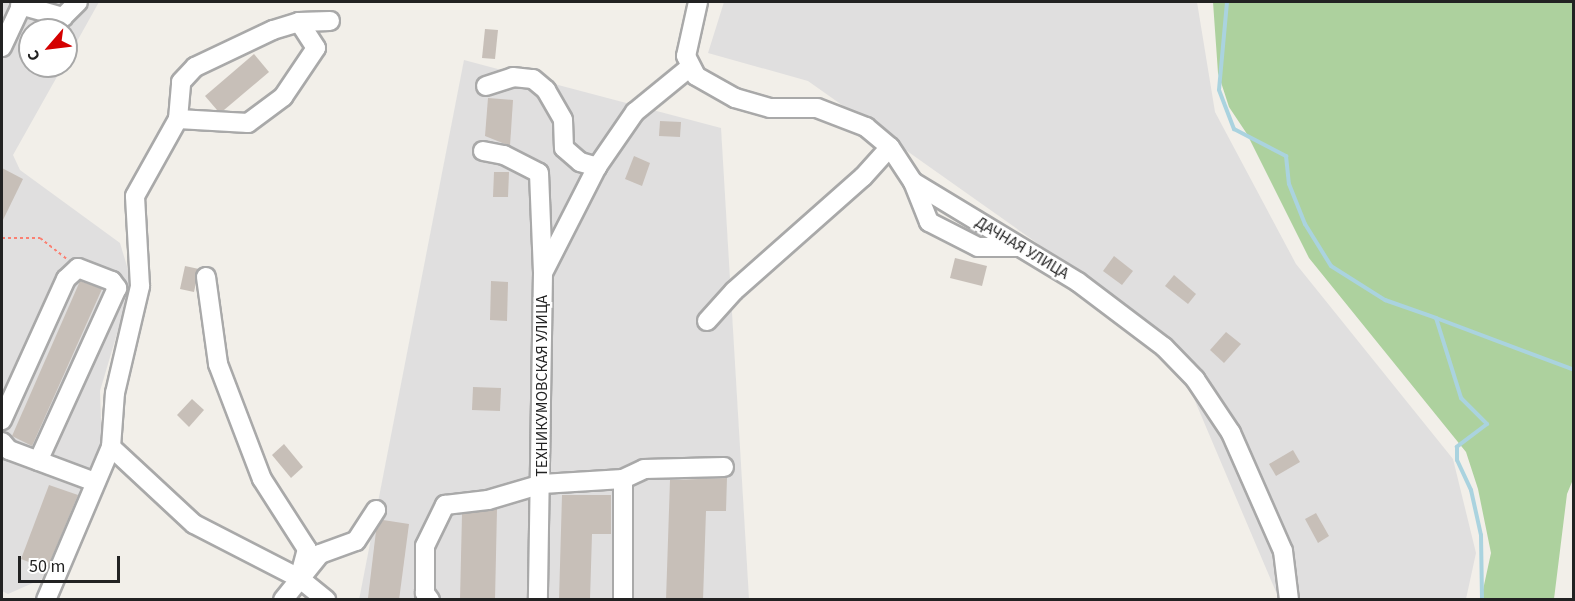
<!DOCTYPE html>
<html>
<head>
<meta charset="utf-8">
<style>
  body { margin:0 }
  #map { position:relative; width:1575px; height:601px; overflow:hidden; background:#f2efe9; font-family:"Source Sans 3",sans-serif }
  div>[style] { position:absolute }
  .residential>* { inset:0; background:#e0dfdf }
  .forest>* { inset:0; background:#add19e }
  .stream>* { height:4px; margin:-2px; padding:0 2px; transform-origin:2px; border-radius:2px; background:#aad3df }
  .building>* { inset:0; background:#c7bfb8 }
  .path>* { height:2px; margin-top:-1px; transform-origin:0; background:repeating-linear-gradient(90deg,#fa8072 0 3px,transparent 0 6px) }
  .roads { filter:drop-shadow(2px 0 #a9a9a9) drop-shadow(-2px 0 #a9a9a9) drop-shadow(0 2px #a9a9a9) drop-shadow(0 -2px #a9a9a9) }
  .minor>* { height:18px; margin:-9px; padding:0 9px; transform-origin:9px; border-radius:9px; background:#fff }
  span { translate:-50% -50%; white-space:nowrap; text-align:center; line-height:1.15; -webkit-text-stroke:4.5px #fff; paint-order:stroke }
  .street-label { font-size:16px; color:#222 }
  .frame { position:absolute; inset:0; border:3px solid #222; pointer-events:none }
  .north { position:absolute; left:18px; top:18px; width:60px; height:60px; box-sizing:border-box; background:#fff; border:2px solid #a7a7a7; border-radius:50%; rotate:242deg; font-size:16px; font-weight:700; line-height:24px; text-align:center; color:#222 }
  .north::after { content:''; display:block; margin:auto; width:21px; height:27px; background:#d40000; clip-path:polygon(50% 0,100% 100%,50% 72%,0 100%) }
  .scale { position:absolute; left:18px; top:556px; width:102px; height:27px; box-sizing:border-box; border:3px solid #222; border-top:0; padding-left:8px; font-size:18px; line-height:21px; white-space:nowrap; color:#222; -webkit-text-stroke:4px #fff; paint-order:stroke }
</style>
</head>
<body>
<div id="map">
  <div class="residential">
    <div style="clip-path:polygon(2px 2px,99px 2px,66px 61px,66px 30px,30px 30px,30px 66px,63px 66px,13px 155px,20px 170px,120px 243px,132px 283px,100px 391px,102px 446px,51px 575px,8px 594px,2px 591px)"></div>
    <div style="clip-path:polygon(724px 2px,1197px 2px,1215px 112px,1296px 264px,1453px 459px,1476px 553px,1466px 599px,1279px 599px,1167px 335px,808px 81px,708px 53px)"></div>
    <div style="clip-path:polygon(464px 60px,721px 128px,749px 599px,359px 600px)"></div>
  </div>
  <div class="forest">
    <div style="clip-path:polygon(1213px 2px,1573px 2px,1574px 477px,1567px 494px,1554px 599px,1481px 599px,1491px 553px,1478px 489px,1466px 452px,1309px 258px,1247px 134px,1229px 107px,1218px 73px)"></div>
  </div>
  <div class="stream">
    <div style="left:1227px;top:2px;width:88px;rotate:95.2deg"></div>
    <div style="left:1219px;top:90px;width:42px;rotate:69deg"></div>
    <div style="left:1234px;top:129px;width:59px;rotate:27.4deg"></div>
    <div style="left:1286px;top:156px;width:28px;rotate:84deg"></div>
    <div style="left:1289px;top:184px;width:43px;rotate:68.2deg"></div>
    <div style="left:1305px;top:224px;width:49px;rotate:58.2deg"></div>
    <div style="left:1331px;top:266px;width:64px;rotate:32.2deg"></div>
    <div style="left:1385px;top:300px;width:54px;rotate:19.4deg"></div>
    <div style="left:1436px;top:318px;width:84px;rotate:72.6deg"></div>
    <div style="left:1461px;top:398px;width:37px;rotate:45deg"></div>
    <div style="left:1487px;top:424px;width:38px;rotate:143deg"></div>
    <div style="left:1457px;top:447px;width:13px;rotate:90deg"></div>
    <div style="left:1457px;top:460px;width:33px;rotate:65deg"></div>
    <div style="left:1471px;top:490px;width:46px;rotate:77.5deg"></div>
    <div style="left:1481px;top:535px;width:65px;rotate:89.1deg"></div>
    <div style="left:1436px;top:318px;width:147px;rotate:20.6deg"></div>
  </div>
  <div class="building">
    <div style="clip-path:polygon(485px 29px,498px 30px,495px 59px,482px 58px)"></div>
    <div style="clip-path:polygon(254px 54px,269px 72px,224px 110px,217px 110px,205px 96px)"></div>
    <div style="clip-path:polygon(488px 98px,513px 100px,510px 146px,485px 136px)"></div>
    <div style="clip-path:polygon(660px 121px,681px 122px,680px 137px,659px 136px)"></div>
    <div style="clip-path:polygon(634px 156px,650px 163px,642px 186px,625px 179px)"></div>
    <div style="clip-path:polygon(2px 168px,23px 179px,2px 222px)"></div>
    <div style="clip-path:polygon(494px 172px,509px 172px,508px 197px,493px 197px)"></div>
    <div style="clip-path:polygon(1114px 256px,1133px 271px,1122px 285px,1103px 271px)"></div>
    <div style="clip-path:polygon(955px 258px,987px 266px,982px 286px,950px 278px)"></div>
    <div style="clip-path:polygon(185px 266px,199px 269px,194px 292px,180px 289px)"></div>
    <div style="clip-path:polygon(1174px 275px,1196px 294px,1188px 304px,1165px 286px)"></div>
    <div style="clip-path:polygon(80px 281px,102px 289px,32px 446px,12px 436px)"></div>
    <div style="clip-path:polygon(491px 281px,508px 282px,507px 321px,490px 320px)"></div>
    <div style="clip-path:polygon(1226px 332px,1241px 344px,1224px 363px,1210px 350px)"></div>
    <div style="clip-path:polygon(473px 387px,501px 388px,500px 411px,472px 410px)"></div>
    <div style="clip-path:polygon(192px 399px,204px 410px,189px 427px,177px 415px)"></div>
    <div style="clip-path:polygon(284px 444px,303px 467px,291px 478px,272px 455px)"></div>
    <div style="clip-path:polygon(1293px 450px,1300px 462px,1276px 476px,1269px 464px)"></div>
    <div style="clip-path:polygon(727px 478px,726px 511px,706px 511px,703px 600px,666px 600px,670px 480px)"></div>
    <div style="clip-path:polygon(49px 485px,78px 495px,47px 569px,21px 559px)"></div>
    <div style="clip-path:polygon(562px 495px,611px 495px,611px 534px,592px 534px,590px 600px,559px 600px)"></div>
    <div style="clip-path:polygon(497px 509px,495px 600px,460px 600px,462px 514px)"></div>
    <div style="clip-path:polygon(1316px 513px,1329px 536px,1318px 543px,1305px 519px)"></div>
    <div style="clip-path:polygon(383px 520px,409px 524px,399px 600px,368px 598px,376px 531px)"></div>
  </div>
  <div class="path">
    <div style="left:2px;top:238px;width:38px"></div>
    <div style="left:40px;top:238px;width:34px;rotate:38deg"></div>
  </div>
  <div class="roads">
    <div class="minor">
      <div style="left:698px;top:2px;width:55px;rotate:102.5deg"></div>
      <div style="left:686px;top:56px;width:22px;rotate:63deg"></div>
      <div style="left:696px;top:76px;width:45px;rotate:29.4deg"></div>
      <div style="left:735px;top:98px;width:36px;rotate:16deg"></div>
      <div style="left:770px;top:108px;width:47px"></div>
      <div style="left:817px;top:108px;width:53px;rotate:21.2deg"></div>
      <div style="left:866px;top:127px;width:31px;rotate:40deg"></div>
      <div style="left:890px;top:147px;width:42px;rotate:56.7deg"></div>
      <div style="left:913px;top:182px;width:193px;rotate:31.2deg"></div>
      <div style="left:1078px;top:282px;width:108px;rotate:37.1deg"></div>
      <div style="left:1164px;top:347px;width:45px;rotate:45.9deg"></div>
      <div style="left:1195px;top:379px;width:65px;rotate:56.3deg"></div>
      <div style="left:1231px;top:433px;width:129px;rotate:66.2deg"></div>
      <div style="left:1283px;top:551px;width:49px;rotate:83deg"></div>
      <div style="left:20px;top:5px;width:45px;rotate:15.6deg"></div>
      <div style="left:63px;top:17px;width:21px;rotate:-45deg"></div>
      <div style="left:2px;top:47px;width:50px;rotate:-65deg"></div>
      <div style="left:486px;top:86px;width:28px;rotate:-18deg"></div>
      <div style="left:513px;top:77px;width:20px;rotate:6deg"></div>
      <div style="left:533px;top:79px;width:17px;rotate:40deg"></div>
      <div style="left:546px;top:90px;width:34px;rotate:60deg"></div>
      <div style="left:563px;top:120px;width:28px;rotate:88deg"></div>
      <div style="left:564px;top:148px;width:21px;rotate:41deg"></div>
      <div style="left:580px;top:162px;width:18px;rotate:16deg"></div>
      <div style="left:178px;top:119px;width:70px;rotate:3.3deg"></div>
      <div style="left:248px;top:123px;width:44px;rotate:-36.6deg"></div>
      <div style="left:283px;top:97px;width:59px;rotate:-56deg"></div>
      <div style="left:316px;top:48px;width:31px;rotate:-123deg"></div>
      <div style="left:483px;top:151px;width:21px;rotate:11deg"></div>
      <div style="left:504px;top:155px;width:39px;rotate:27deg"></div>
      <div style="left:539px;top:173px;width:100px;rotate:87.7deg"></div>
      <div style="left:543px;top:273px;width:327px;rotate:90.9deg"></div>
      <div style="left:913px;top:182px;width:43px;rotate:68.2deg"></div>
      <div style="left:929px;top:222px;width:55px;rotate:27deg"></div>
      <div style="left:978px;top:247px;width:41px"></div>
      <div style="left:544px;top:271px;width:117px;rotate:-63deg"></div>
      <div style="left:597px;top:167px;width:67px;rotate:-55.4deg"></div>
      <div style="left:635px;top:112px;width:70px;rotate:-39.2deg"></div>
      <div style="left:206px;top:277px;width:88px;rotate:82.1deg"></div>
      <div style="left:218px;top:364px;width:123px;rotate:69.1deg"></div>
      <div style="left:262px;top:479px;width:83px;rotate:57.3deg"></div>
      <div style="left:307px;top:549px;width:30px;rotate:105deg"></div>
      <div style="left:707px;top:321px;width:40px;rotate:-48deg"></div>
      <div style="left:734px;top:291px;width:172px;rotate:-41.5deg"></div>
      <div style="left:863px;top:177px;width:40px;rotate:-48deg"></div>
      <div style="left:2px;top:420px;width:155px;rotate:-65.6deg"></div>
      <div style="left:66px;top:279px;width:16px;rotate:-43deg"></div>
      <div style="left:78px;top:268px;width:36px;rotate:21deg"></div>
      <div style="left:112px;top:281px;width:9px;rotate:54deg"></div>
      <div style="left:117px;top:288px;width:190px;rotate:114.5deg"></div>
      <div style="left:2px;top:442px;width:11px;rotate:49deg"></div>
      <div style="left:9px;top:450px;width:92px;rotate:20.4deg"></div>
      <div style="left:111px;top:447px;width:113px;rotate:42.9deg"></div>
      <div style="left:194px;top:524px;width:118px;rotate:27.2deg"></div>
      <div style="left:299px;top:578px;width:35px;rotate:39deg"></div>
      <div style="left:623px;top:479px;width:121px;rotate:90deg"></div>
      <div style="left:46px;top:600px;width:166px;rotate:-67deg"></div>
      <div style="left:111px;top:447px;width:54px;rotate:-85.8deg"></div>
      <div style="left:115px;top:393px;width:110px;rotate:-76.8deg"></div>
      <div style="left:140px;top:286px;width:90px;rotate:-93.2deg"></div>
      <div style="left:135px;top:196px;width:88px;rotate:-60.8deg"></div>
      <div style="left:178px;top:119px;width:37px;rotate:-85deg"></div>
      <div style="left:181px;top:82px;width:21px;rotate:-47deg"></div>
      <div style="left:195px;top:67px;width:86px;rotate:-25.4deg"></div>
      <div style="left:273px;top:30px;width:27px;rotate:-17deg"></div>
      <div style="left:299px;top:22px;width:31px;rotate:-2deg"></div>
      <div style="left:283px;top:600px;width:59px;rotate:-51.2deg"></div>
      <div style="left:320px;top:554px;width:38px;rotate:-20deg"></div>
      <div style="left:356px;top:541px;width:37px;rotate:-57deg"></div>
      <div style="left:430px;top:600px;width:9px;rotate:-126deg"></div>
      <div style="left:425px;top:593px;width:47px;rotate:-90deg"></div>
      <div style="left:425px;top:546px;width:46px;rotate:-64deg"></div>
      <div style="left:445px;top:505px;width:43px;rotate:-6.6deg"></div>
      <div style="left:488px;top:500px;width:56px;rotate:-16.5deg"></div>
      <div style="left:542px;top:484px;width:81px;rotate:-3.5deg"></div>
      <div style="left:623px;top:479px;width:23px;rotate:-25deg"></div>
      <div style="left:644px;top:469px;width:80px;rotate:-1.4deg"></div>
    </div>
  </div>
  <div class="street-label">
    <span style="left:1022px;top:248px;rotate:31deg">ДАЧНАЯ УЛИЦА</span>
    <span style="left:542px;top:386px;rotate:-90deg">ТЕХНИКУМОВСКАЯ УЛИЦА</span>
  </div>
  <div class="frame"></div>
  <div class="north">С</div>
  <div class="scale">50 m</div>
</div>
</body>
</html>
